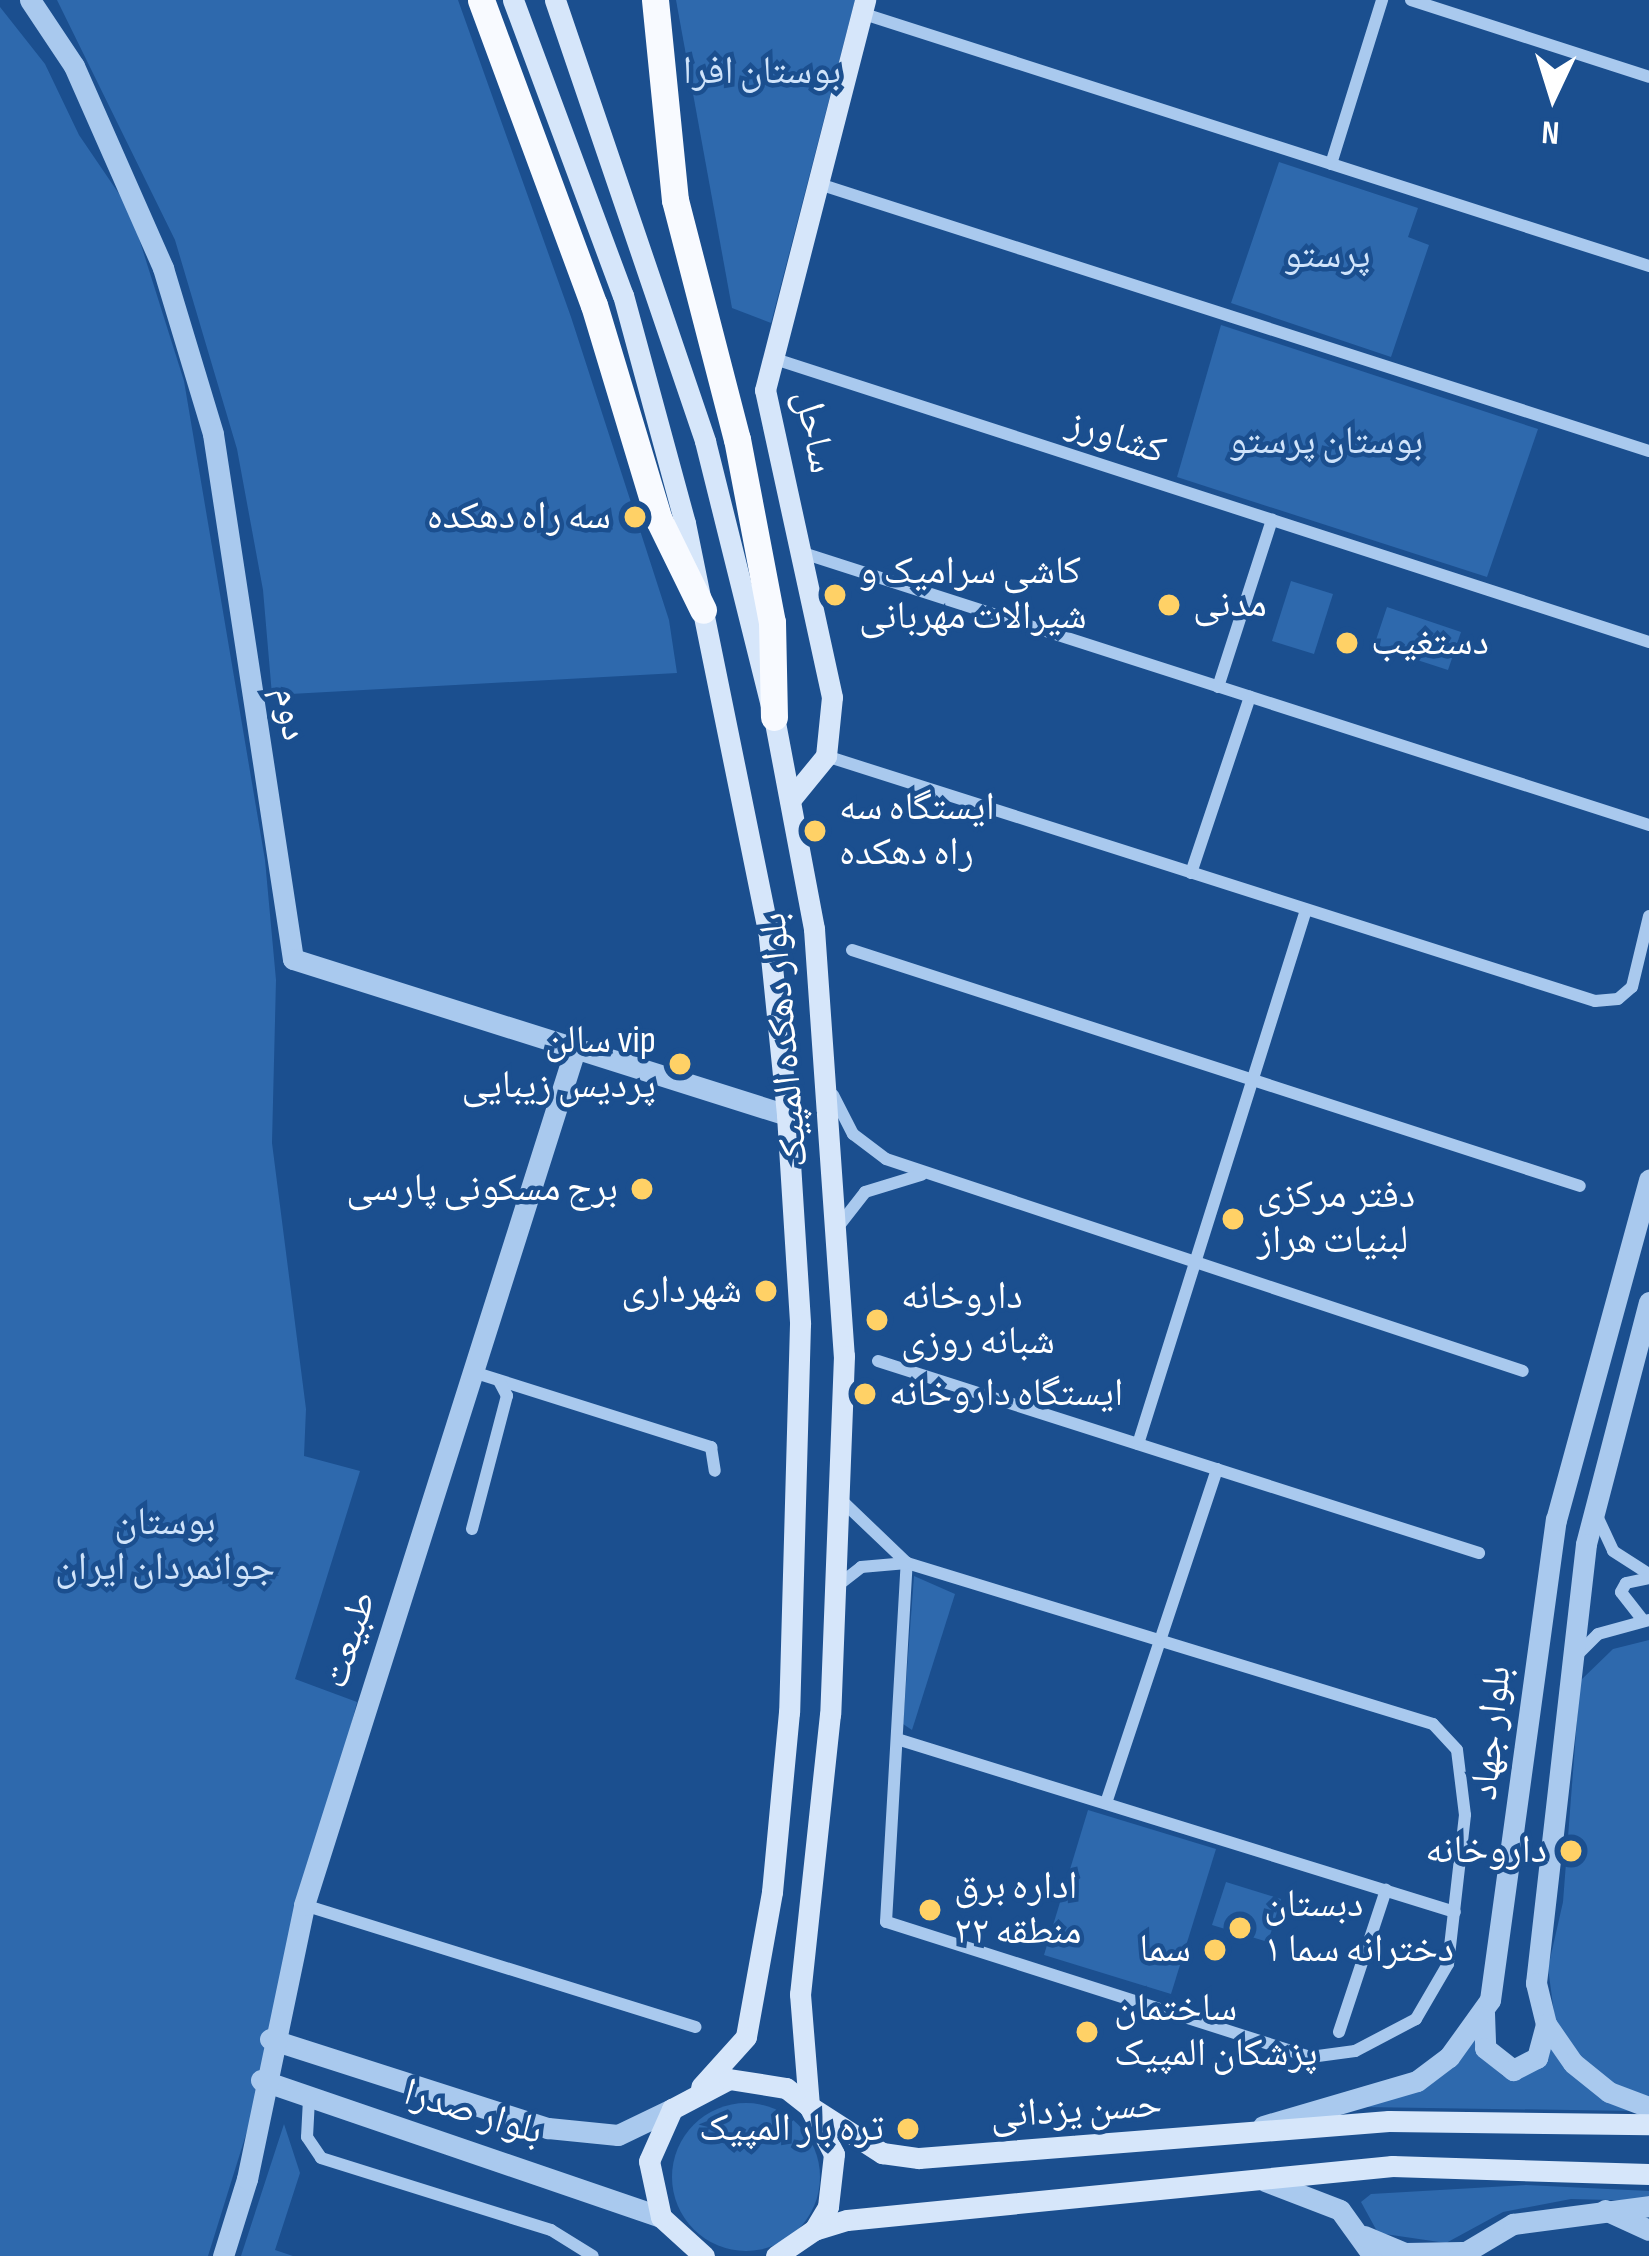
<!DOCTYPE html>
<html>
<head>
<meta charset="utf-8">
<style>
  body { margin:0 }
  #map { position:relative; width:1649px; height:2256px; overflow:hidden; background:#1b4f8f; font-family:"Sofia Sans Condensed","Noto Naskh Arabic",sans-serif }
  div>[style] { position:absolute }
  .green>* { inset:0; background:#2e69ad }
  .round { border-radius:50% }
  .minor>* { height:12px; margin:-6px; padding:0 6px; transform-origin:6px; border-radius:6px; background:#a9c9ee }
  .tertiary>* { height:21px; margin:-10.5px; padding:0 10.5px; transform-origin:10.5px; border-radius:10.5px; background:#a9c9ee }
  .secondary>* { height:21px; margin:-10.5px; padding:0 10.5px; transform-origin:10.5px; border-radius:10.5px; background:#d6e6fa }
  .trunk>* { height:27px; margin:-13.5px; padding:0 13.5px; transform-origin:13.5px; border-radius:13.5px; background:#f8faff }
  .dots>* { width:33px; height:33px; translate:-50% -50%; box-sizing:border-box; border:6px solid #1b4f8f; border-radius:50% }
  span { translate:-50% -50%; white-space:nowrap; text-align:center; line-height:1.15; -webkit-text-stroke:9px #1b4f8f; paint-order:stroke }
  .park-label { font-size:39px; color:#cfe3fa }
  .street-label { font-size:39px; color:#fff }
  .poi-label { font-size:39px; color:#fff }
  .right { translate:-100% -50%; text-align:right }
  .left { translate:0 -50%; text-align:left }
  .north { position:absolute; left:1493px; top:36px; width:120px; height:120px; -webkit-text-stroke:9px #1b4f8f; paint-order:stroke; rotate:184deg; font-size:33px; font-weight:700; line-height:48px; text-align:center; color:#fff }
  .north::after { content:''; display:block; margin:auto; width:42px; height:54px; background:#fff; clip-path:polygon(50% 0,100% 100%,50% 72%,0 100%) }
</style>
</head>
<body>
<div id="map">
  <div class="green">
    <div style="clip-path:polygon(57px 0,458px 0,571px 317px,669px 620px,677px 673px,272px 695px,263px 590px,237px 449px,175px 240px)"></div>
    <div style="clip-path:polygon(676px 0,855px 0,771px 323px,732px 308px)"></div>
    <div style="clip-path:polygon(0 7px,45px 64px,79px 135px,130px 210px,184px 381px,265px 860px,276px 980px,272px 1143px,306px 1409px,304px 1456px,360px 1471px,295px 1679px,357px 1702px,248px 2128px,208px 2256px,0 2256px)"></div>
    <div style="clip-path:polygon(1279px 162px,1418px 208px,1408px 237px,1429px 245px,1391px 357px,1231px 303px)"></div>
    <div style="clip-path:polygon(1221px 325px,1538px 429px,1487px 577px,1177px 477px)"></div>
    <div style="clip-path:polygon(1291px 581px,1333px 594px,1314px 654px,1272px 641px)"></div>
    <div style="clip-path:polygon(1387px 607px,1461px 632px,1448px 670px,1374px 646px)"></div>
    <div style="clip-path:polygon(914px 1576px,955px 1594px,912px 1730px,903px 1724px)"></div>
    <div style="clip-path:polygon(1649px 1640px,1649px 2099px,1613px 2086px,1582px 2060px,1555px 2020px,1548px 1968px,1563px 1902px,1580px 1681px,1613px 1649px)"></div>
    <div style="clip-path:polygon(1088px 1810px,1216px 1849px,1171px 1994px,1044px 1955px)"></div>
    <div style="clip-path:polygon(1226px 1882px,1281px 1899px,1268px 1942px,1212px 1925px)"></div>
    <div style="clip-path:polygon(1476px 2036px,1480px 2056px,1503px 2076px,1551px 2042px,1636px 2111px,1363px 2107px,1435px 2081px)"></div>
    <div class="round" style="left:672px;top:2103px;width:148px;height:148px"></div>
    <div style="clip-path:polygon(284px 2124px,300px 2173px,275px 2250px,293px 2256px,241px 2256px)"></div>
    <div style="clip-path:polygon(1526px 2185px,1649px 2191px,1649px 2201px,1571px 2199px,1503px 2212px,1446px 2243px,1378px 2233px,1361px 2202px,1371px 2194px)"></div>
  </div>
  <div class="minor">
    <div style="left:1411px;top:0;width:250px;rotate:17.9deg"></div>
    <div style="left:861px;top:13px;width:828px;rotate:17.8deg"></div>
    <div style="left:1331px;top:164px;width:172px;rotate:-72.7deg"></div>
    <div style="left:816px;top:183px;width:875px;rotate:17.83deg"></div>
    <div style="left:772px;top:358px;width:922px;rotate:17.94deg"></div>
    <div style="left:803px;top:553px;width:889px;rotate:17.82deg"></div>
    <div style="left:1218px;top:687px;width:176px;rotate:-72.1deg"></div>
    <div style="left:826px;top:756px;width:807px;rotate:17.67deg"></div>
    <div style="left:1595px;top:1001px;width:23px;rotate:-5deg"></div>
    <div style="left:1618px;top:999px;width:18px;rotate:-41deg"></div>
    <div style="left:1632px;top:987px;width:73px;rotate:-76.5deg"></div>
    <div style="left:1191px;top:873px;width:186px;rotate:-71.5deg"></div>
    <div style="left:852px;top:950px;width:765px;rotate:17.96deg"></div>
    <div style="left:833px;top:1095px;width:44px;rotate:62.9deg"></div>
    <div style="left:853px;top:1134px;width:41px;rotate:37.1deg"></div>
    <div style="left:886px;top:1159px;width:671px;rotate:18.41deg"></div>
    <div style="left:841px;top:1223px;width:39px;rotate:-52deg"></div>
    <div style="left:865px;top:1192px;width:59px;rotate:-16.9deg"></div>
    <div style="left:878px;top:1361px;width:631px;rotate:17.72deg"></div>
    <div style="left:473px;top:1372px;width:250px;rotate:17.5deg"></div>
    <div style="left:711px;top:1447px;width:24px;rotate:81deg"></div>
    <div style="left:1138px;top:1444px;width:560px;rotate:-72.54deg"></div>
    <div style="left:1597px;top:1516px;width:38px;rotate:65deg"></div>
    <div style="left:1613px;top:1551px;width:43px;rotate:32.6deg"></div>
    <div style="left:472px;top:1529px;width:138px;rotate:-75.3deg"></div>
    <div style="left:507px;top:1396px;width:17px;rotate:-118deg"></div>
    <div style="left:907px;top:1563px;width:550px;rotate:17.02deg"></div>
    <div style="left:1433px;top:1724px;width:35px;rotate:47deg"></div>
    <div style="left:1457px;top:1750px;width:65px;rotate:83deg"></div>
    <div style="left:1465px;top:1815px;width:150px;rotate:96.5deg"></div>
    <div style="left:1448px;top:1964px;width:64px;rotate:120.2deg"></div>
    <div style="left:1416px;top:2019px;width:69px;rotate:152.3deg"></div>
    <div style="left:1355px;top:2051px;width:45px;rotate:172.4deg"></div>
    <div style="left:1310px;top:2057px;width:445px;rotate:-162.3deg"></div>
    <div style="left:886px;top:1922px;width:360px;rotate:-86.7deg"></div>
    <div style="left:837px;top:1586px;width:31px;rotate:-38deg"></div>
    <div style="left:861px;top:1567px;width:46px;rotate:-5deg"></div>
    <div style="left:907px;top:1563px;width:91px;rotate:-136.3deg"></div>
    <div style="left:1642px;top:1619px;width:34px;rotate:-128deg"></div>
    <div style="left:1621px;top:1592px;width:10px;rotate:-61deg"></div>
    <div style="left:1626px;top:1583px;width:24px;rotate:-12deg"></div>
    <div style="left:1578px;top:1654px;width:28px;rotate:-45deg"></div>
    <div style="left:1598px;top:1634px;width:53px;rotate:-15.4deg"></div>
    <div style="left:897px;top:1739px;width:584px;rotate:17.23deg"></div>
    <div style="left:1106px;top:1803px;width:352px;rotate:-71.6deg"></div>
    <div style="left:304px;top:1905px;width:410px;rotate:17.3deg"></div>
    <div style="left:1339px;top:2032px;width:150px;rotate:-71.7deg"></div>
    <div style="left:309px;top:2099px;width:38px;rotate:93deg"></div>
    <div style="left:307px;top:2137px;width:25px;rotate:56deg"></div>
    <div style="left:321px;top:2158px;width:241px;rotate:17.4deg"></div>
    <div style="left:551px;top:2230px;width:49px;rotate:31.8deg"></div>
  </div>
  <div class="tertiary">
    <div style="left:30px;top:0;width:79px;rotate:56.3deg"></div>
    <div style="left:74px;top:66px;width:221px;rotate:66.2deg"></div>
    <div style="left:163px;top:268px;width:173px;rotate:73.2deg"></div>
    <div style="left:213px;top:434px;width:531px;rotate:81.34deg"></div>
    <div style="left:293px;top:959px;width:518px;rotate:17.53deg"></div>
    <div style="left:1649px;top:1302px;width:250px;rotate:104.6deg"></div>
    <div style="left:1586px;top:1544px;width:442px;rotate:96.5deg"></div>
    <div style="left:1536px;top:1983px;width:42px;rotate:76.3deg"></div>
    <div style="left:1546px;top:2024px;width:47px;rotate:55.3deg"></div>
    <div style="left:1573px;top:2063px;width:46px;rotate:38.9deg"></div>
    <div style="left:1609px;top:2092px;width:43px;rotate:20.6deg"></div>
    <div style="left:1484px;top:2013px;width:35px;rotate:88deg"></div>
    <div style="left:1485px;top:2048px;width:36px;rotate:38deg"></div>
    <div style="left:1513px;top:2070px;width:27px;rotate:-27deg"></div>
    <div style="left:1537px;top:2058px;width:35px;rotate:-75deg"></div>
    <div style="left:270px;top:2039px;width:292px;rotate:17.8deg"></div>
    <div style="left:548px;top:2128px;width:70px;rotate:5.7deg"></div>
    <div style="left:618px;top:2135px;width:60px;rotate:-25.7deg"></div>
    <div style="left:261px;top:2080px;width:423px;rotate:18.9deg"></div>
    <div style="left:1263px;top:2126px;width:160px;rotate:-16.3deg"></div>
    <div style="left:1417px;top:2081px;width:40px;rotate:-37deg"></div>
    <div style="left:1449px;top:2057px;width:70px;rotate:-54.3deg"></div>
    <div style="left:1490px;top:2000px;width:485px;rotate:-82.2deg"></div>
    <div style="left:1556px;top:1520px;width:353px;rotate:-74.7deg"></div>
    <div style="left:1265px;top:2181px;width:80px;rotate:21.1deg"></div>
    <div style="left:1340px;top:2210px;width:57px;rotate:54.3deg"></div>
    <div style="left:1605px;top:2210px;width:48px;rotate:24.4deg"></div>
    <div style="left:1364px;top:2236px;width:44px;rotate:22.5deg"></div>
    <div style="left:1405px;top:2253px;width:57px;rotate:-1deg"></div>
    <div style="left:223px;top:2256px;width:81px;rotate:-72.7deg"></div>
    <div style="left:247px;top:2179px;width:280px;rotate:-78.2deg"></div>
    <div style="left:304px;top:1905px;width:894px;rotate:-72.42deg"></div>
    <div style="left:1459px;top:2256px;width:63px;rotate:-30.7deg"></div>
    <div style="left:1513px;top:2224px;width:137px;rotate:-7.5deg"></div>
  </div>
  <div class="secondary">
    <div style="left:513px;top:0;width:315px;rotate:69.6deg"></div>
    <div style="left:623px;top:295px;width:236px;rotate:74.8deg"></div>
    <div style="left:685px;top:523px;width:422px;rotate:78.5deg"></div>
    <div style="left:769px;top:937px;width:179px;rotate:84.2deg"></div>
    <div style="left:787px;top:1115px;width:209px;rotate:86.4deg"></div>
    <div style="left:800px;top:1324px;width:388px;rotate:91.6deg"></div>
    <div style="left:789px;top:1712px;width:181px;rotate:95.4deg"></div>
    <div style="left:772px;top:1892px;width:147px;rotate:100.2deg"></div>
    <div style="left:746px;top:2037px;width:67px;rotate:132deg"></div>
    <div style="left:555px;top:0;width:466px;rotate:71.2deg"></div>
    <div style="left:705px;top:441px;width:284px;rotate:76deg"></div>
    <div style="left:774px;top:717px;width:216px;rotate:79.3deg"></div>
    <div style="left:814px;top:929px;width:428px;rotate:86deg"></div>
    <div style="left:844px;top:1356px;width:358px;rotate:92.2deg"></div>
    <div style="left:830px;top:1714px;width:282px;rotate:96.1deg"></div>
    <div style="left:800px;top:1994px;width:112px;rotate:85.4deg"></div>
    <div style="left:809px;top:2106px;width:87px;rotate:32.8deg"></div>
    <div style="left:882px;top:2153px;width:37px;rotate:8deg"></div>
    <div style="left:919px;top:2158px;width:471px;rotate:-4.5deg"></div>
    <div style="left:1389px;top:2121px;width:260px;rotate:0.7deg"></div>
    <div style="left:790px;top:800px;width:57px;rotate:-50.7deg"></div>
    <div style="left:826px;top:756px;width:59px;rotate:-84.2deg"></div>
    <div style="left:832px;top:697px;width:314px;rotate:-102.3deg"></div>
    <div style="left:765px;top:390px;width:403px;rotate:-75.6deg"></div>
    <div style="left:814px;top:2230px;width:34px;rotate:-17deg"></div>
    <div style="left:847px;top:2220px;width:548px;rotate:-5.66deg"></div>
    <div style="left:1392px;top:2166px;width:257px;rotate:1.8deg"></div>
    <div style="left:704px;top:2256px;width:58px;rotate:-137.8deg"></div>
    <div style="left:661px;top:2217px;width:57px;rotate:-102.1deg"></div>
    <div style="left:649px;top:2161px;width:57px;rotate:-66.1deg"></div>
    <div style="left:672px;top:2109px;width:64px;rotate:-27.8deg"></div>
    <div style="left:729px;top:2079px;width:58px;rotate:9deg"></div>
    <div style="left:786px;top:2088px;width:29px;rotate:38deg"></div>
    <div style="left:809px;top:2106px;width:54px;rotate:62.5deg"></div>
    <div style="left:834px;top:2154px;width:53px;rotate:96.5deg"></div>
    <div style="left:828px;top:2207px;width:27px;rotate:121deg"></div>
    <div style="left:814px;top:2230px;width:46px;rotate:145.6deg"></div>
  </div>
  <div class="trunk">
    <div style="left:481px;top:0;width:325px;rotate:69.7deg"></div>
    <div style="left:594px;top:305px;width:225px;rotate:73.2deg"></div>
    <div style="left:659px;top:520px;width:100px;rotate:63.9deg"></div>
    <div style="left:655px;top:0;width:201px;rotate:84.3deg"></div>
    <div style="left:675px;top:200px;width:247px;rotate:75.5deg"></div>
    <div style="left:737px;top:439px;width:186px;rotate:79.2deg"></div>
    <div style="left:772px;top:622px;width:95px;rotate:88.8deg"></div>
  </div>
  <div class="dots">
    <div style="left:635px;top:517px;background:#ffd166"></div>
    <div style="left:835px;top:595px;background:#ffd166"></div>
    <div style="left:1169px;top:605px;background:#ffd166"></div>
    <div style="left:1347px;top:643px;background:#ffd166"></div>
    <div style="left:815px;top:831px;background:#ffd166"></div>
    <div style="left:680px;top:1064px;background:#ffd166"></div>
    <div style="left:642px;top:1189px;background:#ffd166"></div>
    <div style="left:1233px;top:1219px;background:#ffd166"></div>
    <div style="left:766px;top:1291px;background:#ffd166"></div>
    <div style="left:877px;top:1320px;background:#ffd166"></div>
    <div style="left:865px;top:1394px;background:#ffd166"></div>
    <div style="left:1571px;top:1851px;background:#ffd166"></div>
    <div style="left:930px;top:1910px;background:#ffd166"></div>
    <div style="left:1240px;top:1928px;background:#ffd166"></div>
    <div style="left:1215px;top:1950px;background:#ffd166"></div>
    <div style="left:1087px;top:2032px;background:#ffd166"></div>
    <div style="left:908px;top:2129px;background:#ffd166"></div>
  </div>
  <div class="park-label">
    <span style="left:762px;top:72px">بوستان افرا</span>
    <span style="left:1327px;top:256px">پرستو</span>
    <span style="left:1326px;top:442px">بوستان پرستو</span>
    <span style="left:165px;top:1546px">بوستان<br>جوانمردان ایران</span>
  </div>
  <div class="street-label">
    <span style="left:814px;top:432px;rotate:79deg">ساحل</span>
    <span style="left:1116px;top:438px;rotate:18deg">کشاورز</span>
    <span style="left:290px;top:714px;rotate:81deg">دوم</span>
    <span style="left:785px;top:1040px;rotate:-95deg">بلوار دهکده المپیک</span>
    <span style="left:350px;top:1640px;rotate:-72deg">طبیعت</span>
    <span style="left:1492px;top:1733px;rotate:-84deg">بلوار جهاد</span>
    <span style="left:1076px;top:2111px;rotate:-4deg">حسن یزدانی</span>
    <span style="left:473px;top:2113px;rotate:17deg">بلوار صدرا</span>
  </div>
  <div class="poi-label">
    <span class="right" style="left:611px;top:517px">سه راه دهکده</span>
    <span class="left" style="left:859px;top:595px">کاشی سرامیک و<br>شیرالات مهربانی</span>
    <span class="left" style="left:1193px;top:605px">مدنی</span>
    <span class="left" style="left:1371px;top:643px">دستغیب</span>
    <span class="left" style="left:839px;top:831px">ایستگاه سه<br>راه دهکده</span>
    <span class="right" style="left:656px;top:1064px">سالن vip<br>پردیس زیبایی</span>
    <span class="right" style="left:618px;top:1189px">برج مسکونی پارسی</span>
    <span class="left" style="left:1257px;top:1219px">دفتر مرکزی<br>لبنیات هراز</span>
    <span class="right" style="left:742px;top:1291px">شهرداری</span>
    <span class="left" style="left:901px;top:1320px">داروخانه<br>شبانه روزی</span>
    <span class="left" style="left:889px;top:1394px">ایستگاه داروخانه</span>
    <span class="right" style="left:1547px;top:1851px">داروخانه</span>
    <span class="left" style="left:954px;top:1910px">اداره برق<br>منطقه ۲۲</span>
    <span class="left" style="left:1264px;top:1928px">دبستان<br>دخترانه سما ۱</span>
    <span class="right" style="left:1191px;top:1950px">سما</span>
    <span class="left" style="left:1114px;top:2032px">ساختمان<br>پزشکان المپیک</span>
    <span class="right" style="left:884px;top:2129px">تره بار المپیک</span>
  </div>
  <div class="north">N</div>
</div>
</body>
</html>
